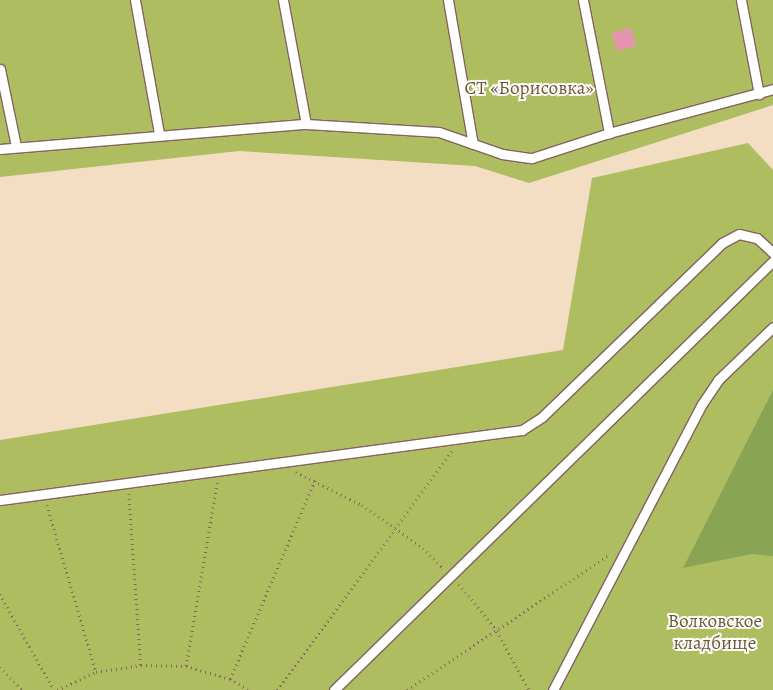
<!DOCTYPE html>
<html>
<head>
<meta charset="utf-8">
<style>
  body { margin:0 }
  #map { position:relative; width:773px; height:690px; overflow:hidden; background:#f4dec3; font-family:Alegreya,serif }
  div>[style] { position:absolute }
  .green>* { inset:0; background:#aebd60 }
  .forest>* { inset:0; background:#8aa456 }
  .building>* { inset:0; background:#e595af }
  .path>* { height:2.5px; margin-top:-1.25px; transform-origin:0; background:repeating-linear-gradient(90deg,#866260 0 1px,transparent 0 5px) }
  .roads { filter:drop-shadow(1px 0 #866260) drop-shadow(-1px 0 #866260) drop-shadow(0 1px #866260) drop-shadow(0 -1px #866260) }
  .service>* { height:9px; margin:-4.5px; padding:0 4.5px; transform-origin:4.5px; border-radius:4.5px; background:#fff }
  span { translate:-50% -50%; white-space:nowrap; text-align:center; line-height:1.15; -webkit-text-stroke:4px #fdfcf7; paint-order:stroke }
  .park-label { font-size:19px; color:#6d563e }
</style>
</head>
<body>
<div id="map">
  <div class="green">
    <div style="clip-path:polygon(0 0,773px 0,773px 105px,529px 183px,475px 166px,239px 151px,0 177px)"></div>
    <div style="clip-path:polygon(748px 143px,773px 170px,773px 690px,0 690px,0 440px,563px 350px,592px 178px)"></div>
  </div>
  <div class="forest">
    <div style="clip-path:polygon(773px 390px,773px 556px,752px 554px,683px 568px)"></div>
  </div>
  <div class="building">
    <div style="clip-path:polygon(631px 28px,636px 46px,617px 51px,612px 33px)"></div>
  </div>
  <div class="path">
    <div style="left:296px;top:472px;width:74px;rotate:26.6deg"></div>
    <div style="left:362px;top:505px;width:75px;rotate:35.2deg"></div>
    <div style="left:423px;top:548px;width:28px;rotate:45deg"></div>
    <div style="left:129px;top:494px;width:171px;rotate:86deg"></div>
    <div style="left:47px;top:505px;width:174px;rotate:73.6deg"></div>
    <div style="left:459px;top:584px;width:60px;rotate:51deg"></div>
    <div style="left:497px;top:631px;width:67px;rotate:61.5deg"></div>
    <div style="left:0;top:594px;width:110px;rotate:60.6deg"></div>
    <div style="left:186px;top:666px;width:186px;rotate:-80.4deg"></div>
    <div style="left:0;top:667px;width:32px;rotate:46deg"></div>
    <div style="left:230px;top:679px;width:216px;rotate:-66.9deg"></div>
    <div style="left:57px;top:690px;width:43px;rotate:-24.8deg"></div>
    <div style="left:96px;top:672px;width:46px;rotate:-8.8deg"></div>
    <div style="left:141px;top:665px;width:45px;rotate:1.3deg"></div>
    <div style="left:186px;top:666px;width:46px;rotate:16.5deg"></div>
    <div style="left:230px;top:679px;width:22px;rotate:30deg"></div>
    <div style="left:277px;top:690px;width:296px;rotate:-53.8deg"></div>
    <div style="left:407px;top:690px;width:244px;rotate:-33.8deg"></div>
  </div>
  <div class="roads">
    <div class="service">
      <div style="left:135px;top:0;width:136px;rotate:79.8deg"></div>
      <div style="left:283px;top:0;width:126px;rotate:79.5deg"></div>
      <div style="left:448px;top:0;width:146px;rotate:80.2deg"></div>
      <div style="left:583px;top:0;width:136px;rotate:78.9deg"></div>
      <div style="left:741px;top:0;width:96px;rotate:79.2deg"></div>
      <div style="left:0;top:69px;width:79px;rotate:78.3deg"></div>
      <div style="left:0;top:149px;width:307px;rotate:-4.7deg"></div>
      <div style="left:306px;top:124px;width:133px;rotate:3.4deg"></div>
      <div style="left:439px;top:132px;width:67px;rotate:19.2deg"></div>
      <div style="left:502px;top:154px;width:30px;rotate:8deg"></div>
      <div style="left:532px;top:158px;width:81px;rotate:-18deg"></div>
      <div style="left:609px;top:133px;width:170px;rotate:-15deg"></div>
      <div style="left:0;top:500px;width:527px;rotate:-7.64deg"></div>
      <div style="left:522px;top:430px;width:24px;rotate:-33deg"></div>
      <div style="left:542px;top:417px;width:250px;rotate:-44deg"></div>
      <div style="left:722px;top:243px;width:19px;rotate:-28deg"></div>
      <div style="left:739px;top:234px;width:18px;rotate:13deg"></div>
      <div style="left:757px;top:238px;width:22px;rotate:43deg"></div>
      <div style="left:334px;top:690px;width:614px;rotate:-44.34deg"></div>
      <div style="left:553px;top:690px;width:322px;rotate:-62.5deg"></div>
      <div style="left:702px;top:404px;width:29px;rotate:-56deg"></div>
      <div style="left:718px;top:380px;width:76px;rotate:-43.9deg"></div>
    </div>
  </div>
  <div class="park-label">
    <span style="left:529px;top:89px">СТ «Борисовка»</span>
    <span style="left:715px;top:633px">Волковское<br>кладбище</span>
  </div>
</div>
</body>
</html>
